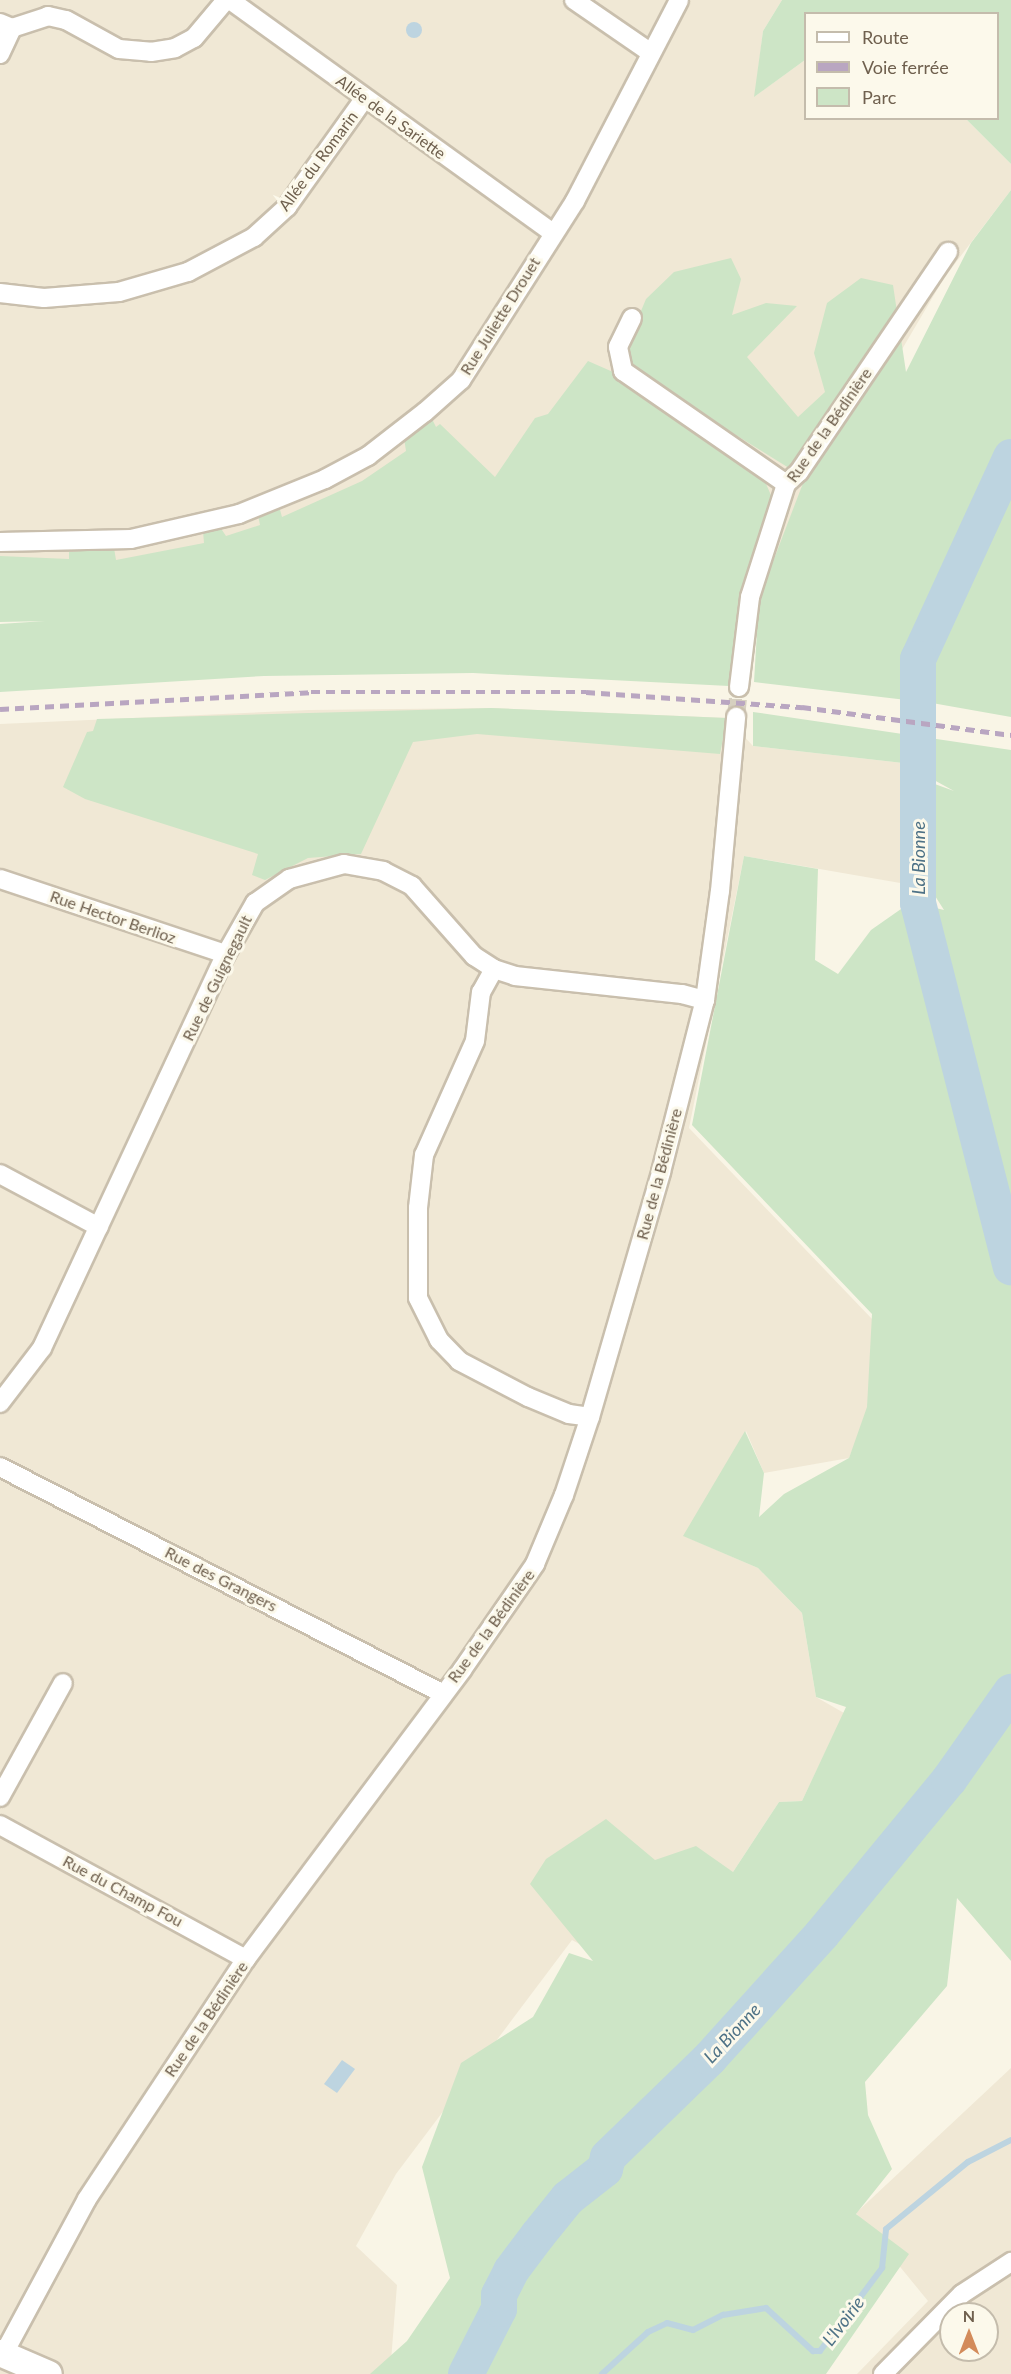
<!DOCTYPE html>
<html>
<head>
<meta charset="utf-8">
<style>
  body { margin:0 }
  #map { position:relative; width:1011px; height:2374px; overflow:hidden; background:#f9f5e6; font-family:Lato,sans-serif }
  div>[style] { position:absolute }
  .residential>* { inset:0; background:#f0e8d5 }
  .green>* { inset:0; background:#cde5c6 }
  .water>* { inset:0; background:#bdd4e0 }
  .round { border-radius:50% }
  .stream>* { height:6px; margin:-3px; padding:0 3px; transform-origin:3px; border-radius:3px; background:#bdd4e0 }
  .river>* { height:36px; margin:-18px; padding:0 18px; transform-origin:18px; border-radius:18px; background:#bdd4e0 }
  .minor-tunnel>* { height:18px; margin-top:-9px; transform-origin:0; background:repeating-linear-gradient(90deg,#d6d0c0 0 18px,transparent 0 27px) }
  .roads { filter:drop-shadow(2px 0 #c9bfad) drop-shadow(-2px 0 #c9bfad) drop-shadow(0 2px #c9bfad) drop-shadow(0 -2px #c9bfad) }
  .minor>* { height:18px; margin:-9px; padding:0 9px; transform-origin:9px; border-radius:9px; background:#fff }
  .secondary>* { height:26px; margin:-13px; padding:0 13px; transform-origin:13px; border-radius:13px; background:#fff }
  .rail>* { height:4.5px; margin-top:-2.25px; transform-origin:0; background:repeating-linear-gradient(90deg,#b9a6c1 0 9px,transparent 0 15px) }
  span { translate:-50% -50%; white-space:nowrap; text-align:center; line-height:1.15; -webkit-text-stroke:6px #fcf9eb; paint-order:stroke }
  .street-label { font-size:16px; color:#6f604e }
  .water-label { font-size:18px; color:#4e7286; font-style:italic }
  .legend { position:absolute; left:804px; top:12px; width:195px; height:108px; box-sizing:border-box; background:#fcf9eb; border:2px solid #c4bcac; margin:0; padding:8px 10px; list-style:none; font-size:18px; color:#6f604e }
  .legend li { display:flex; align-items:center; gap:12px; height:30px }
  .legend b { width:30px; border:2px solid #c4bcac }
  .north { position:absolute; left:939px; top:2302px; width:60px; height:60px; box-sizing:border-box; background:#fcf9eb; border:2px solid #c4bcac; border-radius:50%; rotate:0deg; font-size:16px; font-weight:700; line-height:24px; text-align:center; color:#6f604e }
  .north::after { content:''; display:block; margin:auto; width:21px; height:27px; background:#d38b5a; clip-path:polygon(50% 0,100% 100%,50% 72%,0 100%) }
</style>
</head>
<body>
<div id="map">
  <div class="residential">
    <div style="clip-path:polygon(0 0,782px 0,763px 31px,755px 96px,805px 60px,806px 118px,966px 119px,1011px 164px,1011px 190px,944px 278px,878px 390px,806px 478px,759px 598px,0 619px)"></div>
    <div style="clip-path:polygon(491px 708px,727px 718px,753px 746px,903px 763px,906px 884px,744px 856px,689px 1128px,896px 1344px,849px 1458px,764px 1473px,746px 1431px,684px 1536px,758px 1568px,802px 1613px,816px 1697px,844px 1713px,802px 1801px,779px 1802px,658px 1986px,572px 1940px,396px 2174px,356px 2246px,397px 2285px,390px 2374px,0 2374px,0 724px,309px 710px)"></div>
    <div style="clip-path:polygon(evenodd,1011px 2068px,1011px 2374px,857px 2374px,928px 2301px,856px 2213px,1011px 2068px,951px 2314px,987px 2314px,987px 2350px,951px 2350px,951px 2314px)"></div>
  </div>
  <div class="green">
    <div style="clip-path:polygon(782px 0,1011px 0,1011px 164px,966px 119px,998px 118px,998px 14px,806px 14px,805px 60px,754px 97px,763px 31px)"></div>
    <div style="clip-path:polygon(1011px 190px,1011px 717px,932px 703px,754px 682px,759px 598px,805px 478px,631px 370px,625px 349px,646px 299px,674px 272px,731px 258px,741px 279px,732px 315px,766px 303px,797px 306px,747px 357px,798px 417px,825px 392px,814px 353px,827px 303px,861px 278px,893px 285px,906px 372px,971px 243px)"></div>
    <div style="clip-path:polygon(588px 361px,613px 372px,764px 479px,773px 500px,738px 617px,729px 686px,473px 673px,264px 676px,0 692px,0 624px,45px 621px,0 622px,0 556px,69px 559px,69px 552px,114px 548px,116px 560px,204px 543px,203px 531px,220px 527px,226px 536px,260px 525px,258px 515px,279px 506px,282px 517px,362px 481px,406px 451px,404px 438px,432px 419px,436px 427px,440px 424px,495px 477px,535px 418px,548px 414px)"></div>
    <div style="clip-path:polygon(491px 708px,727px 718px,720px 754px,477px 734px,413px 742px,361px 854px,308px 858px,265px 880px,252px 875px,258px 854px,85px 799px,63px 787px,87px 732px,93px 731px,97px 719px)"></div>
    <div style="clip-path:polygon(753px 712px,1011px 750px,1011px 1961px,957px 1898px,947px 1986px,865px 2082px,868px 2115px,892px 2169px,856px 2214px,909px 2254px,826px 2374px,370px 2374px,407px 2341px,450px 2278px,422px 2167px,461px 2063px,533px 2017px,569px 1953px,593px 1961px,530px 1884px,546px 1859px,606px 1819px,655px 1860px,696px 1846px,733px 1872px,779px 1802px,802px 1801px,846px 1707px,816px 1697px,802px 1613px,758px 1568px,683px 1536px,745px 1431px,764px 1473px,759px 1517px,784px 1494px,849px 1458px,867px 1407px,872px 1314px,692px 1125px,744px 856px,818px 869px,815px 960px,838px 974px,871px 930px,911px 902px,944px 910px,923px 877px,921px 779px,954px 791px,903px 763px,753px 746px)"></div>
  </div>
  <div class="water">
    <div class="round" style="left:406px;top:22px;width:16px;height:16px"></div>
    <div style="clip-path:polygon(342px 2060px,355px 2069px,337px 2093px,324px 2084px)"></div>
  </div>
  <div class="stream">
    <div style="left:602px;top:2374px;width:62px;rotate:-42.4deg"></div>
    <div style="left:648px;top:2332px;width:21px;rotate:-25deg"></div>
    <div style="left:667px;top:2323px;width:27px;rotate:15deg"></div>
    <div style="left:693px;top:2330px;width:34px;rotate:-27deg"></div>
    <div style="left:723px;top:2315px;width:44px;rotate:-9.2deg"></div>
    <div style="left:766px;top:2308px;width:64px;rotate:42.5deg"></div>
    <div style="left:813px;top:2351px;width:7px"></div>
    <div style="left:820px;top:2351px;width:104px;rotate:-53.2deg"></div>
    <div style="left:882px;top:2268px;width:39px;rotate:-84deg"></div>
    <div style="left:886px;top:2229px;width:106px;rotate:-39.3deg"></div>
    <div style="left:968px;top:2162px;width:48px;rotate:-27.1deg"></div>
  </div>
  <div class="river">
    <div style="left:1011px;top:457px;width:222px;rotate:114.7deg"></div>
    <div style="left:918px;top:659px;width:244px;rotate:90deg"></div>
    <div style="left:918px;top:903px;width:376px;rotate:75.7deg"></div>
    <div style="left:466px;top:2374px;width:73px;rotate:-63.1deg"></div>
    <div style="left:499px;top:2309px;width:14px;rotate:-90deg"></div>
    <div style="left:499px;top:2295px;width:27px;rotate:-63deg"></div>
    <div style="left:511px;top:2271px;width:45px;rotate:-53.1deg"></div>
    <div style="left:538px;top:2235px;width:48px;rotate:-51deg"></div>
    <div style="left:568px;top:2198px;width:47px;rotate:-38.1deg"></div>
    <div style="left:605px;top:2169px;width:12px;rotate:-76deg"></div>
    <div style="left:608px;top:2157px;width:142px;rotate:-44.1deg"></div>
    <div style="left:710px;top:2058px;width:167px;rotate:-47.9deg"></div>
    <div style="left:822px;top:1934px;width:200px;rotate:-50.5deg"></div>
    <div style="left:949px;top:1780px;width:108px;rotate:-54.8deg"></div>
  </div>
  <div class="minor-tunnel">
    <div style="left:736px;top:717px;width:30px;rotate:-84deg"></div>
  </div>
  <div class="roads">
    <div class="minor">
      <div style="left:230px;top:0;width:397px;rotate:35.8deg"></div>
      <div style="left:574px;top:0;width:93px;rotate:34.5deg"></div>
      <div style="left:0;top:23px;width:13px;rotate:23deg"></div>
      <div style="left:12px;top:28px;width:38px;rotate:-18deg"></div>
      <div style="left:48px;top:16px;width:18px;rotate:13deg"></div>
      <div style="left:66px;top:20px;width:60px;rotate:28.7deg"></div>
      <div style="left:119px;top:49px;width:32px;rotate:5deg"></div>
      <div style="left:151px;top:52px;width:24px;rotate:-9deg"></div>
      <div style="left:175px;top:48px;width:21px;rotate:-28deg"></div>
      <div style="left:194px;top:38px;width:50px;rotate:-49.9deg"></div>
      <div style="left:0;top:54px;width:29px;rotate:-65deg"></div>
      <div style="left:0;top:293px;width:44px;rotate:6.5deg"></div>
      <div style="left:44px;top:298px;width:75px;rotate:-4.6deg"></div>
      <div style="left:119px;top:292px;width:72px;rotate:-16.2deg"></div>
      <div style="left:188px;top:272px;width:75px;rotate:-27.9deg"></div>
      <div style="left:254px;top:237px;width:45px;rotate:-42.3deg"></div>
      <div style="left:287px;top:207px;width:133px;rotate:-54.5deg"></div>
      <div style="left:632px;top:318px;width:32px;rotate:116deg"></div>
      <div style="left:618px;top:347px;width:25px;rotate:78deg"></div>
      <div style="left:623px;top:371px;width:198px;rotate:34.7deg"></div>
      <div style="left:0;top:542px;width:131px;rotate:-1.3deg"></div>
      <div style="left:131px;top:539px;width:111px;rotate:-13deg"></div>
      <div style="left:239px;top:514px;width:93px;rotate:-22.1deg"></div>
      <div style="left:325px;top:479px;width:49px;rotate:-28.1deg"></div>
      <div style="left:368px;top:456px;width:72px;rotate:-37.7deg"></div>
      <div style="left:425px;top:412px;width:48px;rotate:-41.6deg"></div>
      <div style="left:461px;top:380px;width:212px;rotate:-57.5deg"></div>
      <div style="left:575px;top:201px;width:226px;rotate:-62.6deg"></div>
      <div style="left:739px;top:687px;width:91px;rotate:-83deg"></div>
      <div style="left:750px;top:597px;width:119px;rotate:-72.3deg"></div>
      <div style="left:786px;top:484px;width:18px;rotate:-43deg"></div>
      <div style="left:799px;top:472px;width:266px;rotate:-55.9deg"></div>
      <div style="left:0;top:879px;width:238px;rotate:18.4deg"></div>
      <div style="left:494px;top:969px;width:26px;rotate:119deg"></div>
      <div style="left:481px;top:992px;width:49px;rotate:97deg"></div>
      <div style="left:475px;top:1041px;width:125px;rotate:114.1deg"></div>
      <div style="left:424px;top:1155px;width:53px;rotate:96.5deg"></div>
      <div style="left:418px;top:1208px;width:90px;rotate:90deg"></div>
      <div style="left:418px;top:1298px;width:47px;rotate:63.4deg"></div>
      <div style="left:439px;top:1340px;width:29px;rotate:46deg"></div>
      <div style="left:459px;top:1361px;width:78px;rotate:27.6deg"></div>
      <div style="left:528px;top:1397px;width:44px;rotate:22.5deg"></div>
      <div style="left:569px;top:1414px;width:21px;rotate:8deg"></div>
      <div style="left:0;top:1174px;width:112px;rotate:28.2deg"></div>
      <div style="left:0;top:1403px;width:69px;rotate:-52.6deg"></div>
      <div style="left:42px;top:1348px;width:435px;rotate:-65deg"></div>
      <div style="left:226px;top:954px;width:59px;rotate:-60.4deg"></div>
      <div style="left:255px;top:903px;width:42px;rotate:-35.2deg"></div>
      <div style="left:289px;top:879px;width:57px;rotate:-15.3deg"></div>
      <div style="left:344px;top:864px;width:40px;rotate:10deg"></div>
      <div style="left:383px;top:871px;width:33px;rotate:27deg"></div>
      <div style="left:412px;top:886px;width:94px;rotate:48.5deg"></div>
      <div style="left:474px;top:956px;width:24px;rotate:33deg"></div>
      <div style="left:494px;top:969px;width:22px;rotate:18deg"></div>
      <div style="left:515px;top:976px;width:168px;rotate:6.2deg"></div>
      <div style="left:682px;top:994px;width:24px;rotate:15deg"></div>
      <div style="left:0;top:1467px;width:496px;rotate:27.1deg"></div>
      <div style="left:0;top:1797px;width:130px;rotate:-61.1deg"></div>
      <div style="left:0;top:1825px;width:280px;rotate:28.6deg"></div>
      <div style="left:3px;top:2355px;width:177px;rotate:-61.7deg"></div>
      <div style="left:87px;top:2199px;width:288px;rotate:-56.5deg"></div>
      <div style="left:246px;top:1959px;width:361px;rotate:-53.2deg"></div>
      <div style="left:462px;top:1670px;width:129px;rotate:-55.4deg"></div>
      <div style="left:535px;top:1564px;width:75px;rotate:-67.2deg"></div>
      <div style="left:564px;top:1495px;width:82px;rotate:-71.6deg"></div>
      <div style="left:590px;top:1417px;width:255px;rotate:-73.8deg"></div>
      <div style="left:661px;top:1172px;width:178px;rotate:-75.7deg"></div>
      <div style="left:705px;top:1000px;width:110px;rotate:-82.2deg"></div>
      <div style="left:720px;top:891px;width:175px;rotate:-84.7deg"></div>
      <div style="left:883px;top:2374px;width:112px;rotate:-45.4deg"></div>
      <div style="left:962px;top:2294px;width:59px;rotate:-33.1deg"></div>
    </div>
    <div class="secondary">
      <div style="left:0;top:2353px;width:53px;rotate:23.2deg"></div>
    </div>
  </div>
  <div class="rail">
    <div style="left:0;top:709px;width:311px;rotate:-3.1deg"></div>
    <div style="left:311px;top:692px;width:275px"></div>
    <div style="left:586px;top:692px;width:217px;rotate:4deg"></div>
    <div style="left:802px;top:707px;width:211px;rotate:7.6deg"></div>
  </div>
  <div class="street-label">
    <span style="left:391px;top:117px;rotate:36deg">Allée de la Sariette</span>
    <span style="left:318px;top:161px;rotate:-53deg">Allée du Romarin</span>
    <span style="left:500px;top:316px;rotate:-58deg">Rue Juliette Drouet</span>
    <span style="left:829px;top:425px;rotate:-55deg">Rue de la Bédinière</span>
    <span style="left:113px;top:917px;rotate:19deg">Rue Hector Berlioz</span>
    <span style="left:217px;top:978px;rotate:-64deg">Rue de Guignegault</span>
    <span style="left:659px;top:1174px;rotate:-75deg">Rue de la Bédinière</span>
    <span style="left:221px;top:1579px;rotate:27deg">Rue des Grangers</span>
    <span style="left:491px;top:1626px;rotate:-54deg">Rue de la Bédinière</span>
    <span style="left:123px;top:1891px;rotate:28deg">Rue du Champ Fou</span>
    <span style="left:206px;top:2019px;rotate:-56deg">Rue de la Bédinière</span>
  </div>
  <div class="water-label">
    <span style="left:918px;top:858px;rotate:-90deg">La Bionne</span>
    <span style="left:732px;top:2033px;rotate:-47deg">La Bionne</span>
    <span style="left:843px;top:2321px;rotate:-53deg">L'Ivoirie</span>
  </div>
  <ul class="legend">
  <li><b style="height:8px;background:#fff"></b>Route</li>
  <li><b style="height:8px;background:#b9a6c1"></b>Voie ferrée</li>
  <li><b style="height:16px;background:#cde5c6"></b>Parc</li>
  </ul>
  <div class="north">N</div>
</div>
</body>
</html>
